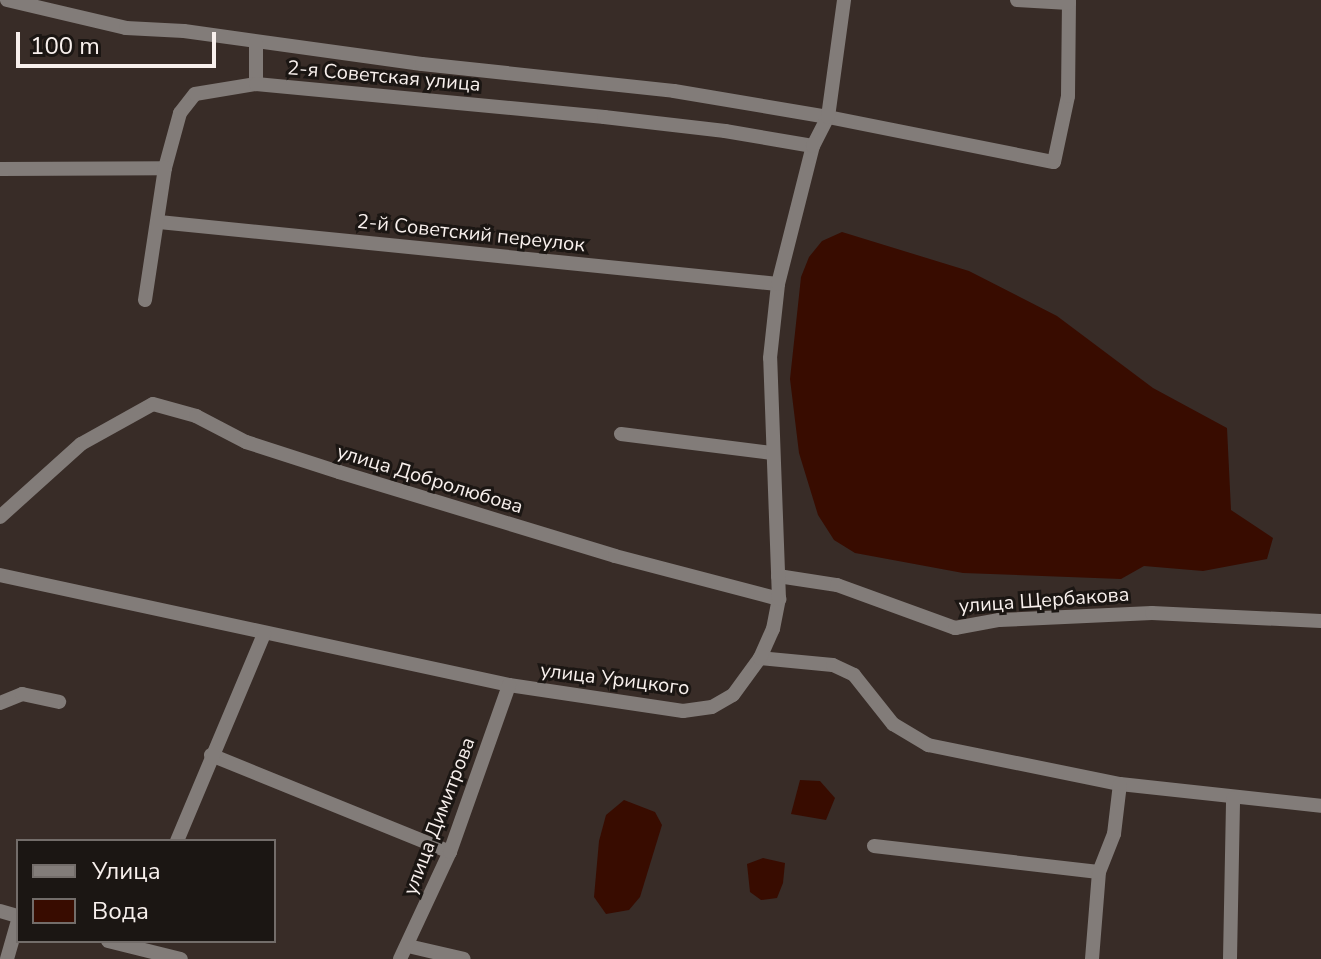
<!DOCTYPE html>
<html>
<head>
<meta charset="utf-8">
<style>
  body { margin:0 }
  #map { position:relative; width:1321px; height:959px; overflow:hidden; background:#382c27; font-family:"Nunito Sans",sans-serif }
  div>[style] { position:absolute }
  .water>* { inset:0; background:#380c00 }
  .minor>* { height:14px; margin:-7px; padding:0 7px; transform-origin:7px; border-radius:7px; background:#827c79 }
  span { translate:-50% -50%; white-space:nowrap; text-align:center; line-height:1.15; -webkit-text-stroke:6px #1b1613; paint-order:stroke }
  .street-label { font-size:20px; color:#f8f0ed }
  .legend { position:absolute; left:16px; top:839px; width:260px; height:104px; box-sizing:border-box; background:#1b1613; border:2px solid #736d6a; margin:0; padding:10px 14px; list-style:none; font-size:24px; color:#f8f0ed }
  .legend li { display:flex; align-items:center; gap:16px; height:40px }
  .legend b { width:40px; border:2px solid #736d6a }
  .scale { position:absolute; left:16px; top:32px; width:200px; height:36px; box-sizing:border-box; border:4px solid #f8f0ed; border-top:0; padding-left:10px; font-size:24px; line-height:28px; white-space:nowrap; color:#f8f0ed; -webkit-text-stroke:6px #1b1613; paint-order:stroke }
</style>
</head>
<body>
<div id="map">
  <div class="water">
    <div style="clip-path:polygon(842px 232px,969px 271px,1057px 316px,1153px 388px,1227px 428px,1231px 510px,1273px 538px,1267px 559px,1203px 571px,1144px 566px,1121px 579px,963px 573px,855px 553px,834px 540px,818px 515px,799px 453px,790px 379px,801px 277px,809px 257px,822px 241px)"></div>
    <div style="clip-path:polygon(800px 780px,820px 781px,835px 798px,826px 820px,791px 814px)"></div>
    <div style="clip-path:polygon(624px 800px,655px 812px,662px 825px,640px 897px,629px 910px,606px 914px,594px 897px,599px 841px,606px 815px)"></div>
    <div style="clip-path:polygon(763px 858px,785px 863px,783px 883px,777px 898px,761px 900px,750px 892px,747px 864px)"></div>
  </div>
  <div class="minor">
    <div style="left:7px;top:0;width:122px;rotate:13.2deg"></div>
    <div style="left:126px;top:28px;width:58px;rotate:3deg"></div>
    <div style="left:184px;top:31px;width:240px;rotate:7.9deg"></div>
    <div style="left:422px;top:64px;width:253px;rotate:6.1deg"></div>
    <div style="left:674px;top:91px;width:156px;rotate:9.6deg"></div>
    <div style="left:828px;top:117px;width:230px;rotate:11.3deg"></div>
    <div style="left:1054px;top:162px;width:67px;rotate:-78deg"></div>
    <div style="left:1068px;top:96px;width:96px;rotate:-89.4deg"></div>
    <div style="left:1017px;top:0;width:52px;rotate:3.3deg"></div>
    <div style="left:256px;top:84px;width:41px;rotate:-90deg"></div>
    <div style="left:0;top:169px;width:165px;rotate:-0.3deg"></div>
    <div style="left:165px;top:168px;width:57px;rotate:-74.7deg"></div>
    <div style="left:180px;top:113px;width:24px;rotate:-52deg"></div>
    <div style="left:195px;top:94px;width:62px;rotate:-9.3deg"></div>
    <div style="left:256px;top:84px;width:350px;rotate:5.4deg"></div>
    <div style="left:604px;top:117px;width:122px;rotate:6.6deg"></div>
    <div style="left:725px;top:131px;width:89px;rotate:9.7deg"></div>
    <div style="left:159px;top:222px;width:622px;rotate:5.72deg"></div>
    <div style="left:145px;top:300px;width:134px;rotate:-81.4deg"></div>
    <div style="left:621px;top:434px;width:152px;rotate:7.2deg"></div>
    <div style="left:0;top:517px;width:109px;rotate:-42deg"></div>
    <div style="left:81px;top:444px;width:82px;rotate:-29.1deg"></div>
    <div style="left:153px;top:404px;width:45px;rotate:15.6deg"></div>
    <div style="left:196px;top:416px;width:56px;rotate:27.5deg"></div>
    <div style="left:246px;top:442px;width:98px;rotate:17.9deg"></div>
    <div style="left:339px;top:472px;width:288px;rotate:16.9deg"></div>
    <div style="left:615px;top:556px;width:170px;rotate:14.7deg"></div>
    <div style="left:0;top:575px;width:521px;rotate:12.19deg"></div>
    <div style="left:509px;top:685px;width:176px;rotate:8.5deg"></div>
    <div style="left:683px;top:711px;width:29px;rotate:-8deg"></div>
    <div style="left:712px;top:707px;width:24px;rotate:-30deg"></div>
    <div style="left:733px;top:695px;width:46px;rotate:-53.9deg"></div>
    <div style="left:760px;top:658px;width:73px;rotate:5.5deg"></div>
    <div style="left:833px;top:665px;width:23px;rotate:25deg"></div>
    <div style="left:854px;top:675px;width:63px;rotate:51.5deg"></div>
    <div style="left:893px;top:724px;width:41px;rotate:31deg"></div>
    <div style="left:928px;top:745px;width:196px;rotate:11.5deg"></div>
    <div style="left:1120px;top:784px;width:202px;rotate:6.2deg"></div>
    <div style="left:778px;top:576px;width:60px;rotate:8.7deg"></div>
    <div style="left:837px;top:585px;width:126px;rotate:20deg"></div>
    <div style="left:955px;top:628px;width:45px;rotate:-10.3deg"></div>
    <div style="left:999px;top:620px;width:153px;rotate:-2.6deg"></div>
    <div style="left:1152px;top:613px;width:169px;rotate:2.7deg"></div>
    <div style="left:760px;top:658px;width:32px;rotate:-66deg"></div>
    <div style="left:773px;top:629px;width:31px;rotate:-79deg"></div>
    <div style="left:779px;top:599px;width:241px;rotate:-92.1deg"></div>
    <div style="left:770px;top:358px;width:74px;rotate:-83.8deg"></div>
    <div style="left:778px;top:284px;width:142px;rotate:-75.8deg"></div>
    <div style="left:813px;top:146px;width:33px;rotate:-63deg"></div>
    <div style="left:828px;top:117px;width:118px;rotate:-82.2deg"></div>
    <div style="left:0;top:703px;width:24px;rotate:-22deg"></div>
    <div style="left:22px;top:694px;width:38px;rotate:12deg"></div>
    <div style="left:211px;top:755px;width:258px;rotate:22.1deg"></div>
    <div style="left:177px;top:841px;width:225px;rotate:-67.2deg"></div>
    <div style="left:874px;top:846px;width:226px;rotate:6.6deg"></div>
    <div style="left:0;top:911px;width:19px;rotate:16deg"></div>
    <div style="left:108px;top:941px;width:75px;rotate:13.9deg"></div>
    <div style="left:408px;top:946px;width:57px;rotate:13.1deg"></div>
    <div style="left:7px;top:959px;width:40px;rotate:-74deg"></div>
    <div style="left:400px;top:959px;width:118px;rotate:-65deg"></div>
    <div style="left:450px;top:852px;width:177px;rotate:-70.5deg"></div>
    <div style="left:1092px;top:959px;width:87px;rotate:-85.4deg"></div>
    <div style="left:1099px;top:872px;width:41px;rotate:-68.5deg"></div>
    <div style="left:1114px;top:834px;width:50px;rotate:-83.2deg"></div>
    <div style="left:1230px;top:959px;width:161px;rotate:-88.9deg"></div>
  </div>
  <div class="street-label">
    <span style="left:384px;top:76px;rotate:5deg">2-я Советская улица</span>
    <span style="left:471px;top:233px;rotate:6deg">2-й Советский переулок</span>
    <span style="left:430px;top:479px;rotate:17deg">улица Добролюбова</span>
    <span style="left:1044px;top:600px;rotate:-4deg">улица Щербакова</span>
    <span style="left:615px;top:679px;rotate:7deg">улица Урицкого</span>
    <span style="left:439px;top:816px;rotate:-69deg">улица Димитрова</span>
  </div>
  <ul class="legend">
  <li><b style="height:10px;background:#827c79"></b>Улица</li>
  <li><b style="height:22px;background:#380c00"></b>Вода</li>
  </ul>
  <div class="scale">100 m</div>
</div>
</body>
</html>
